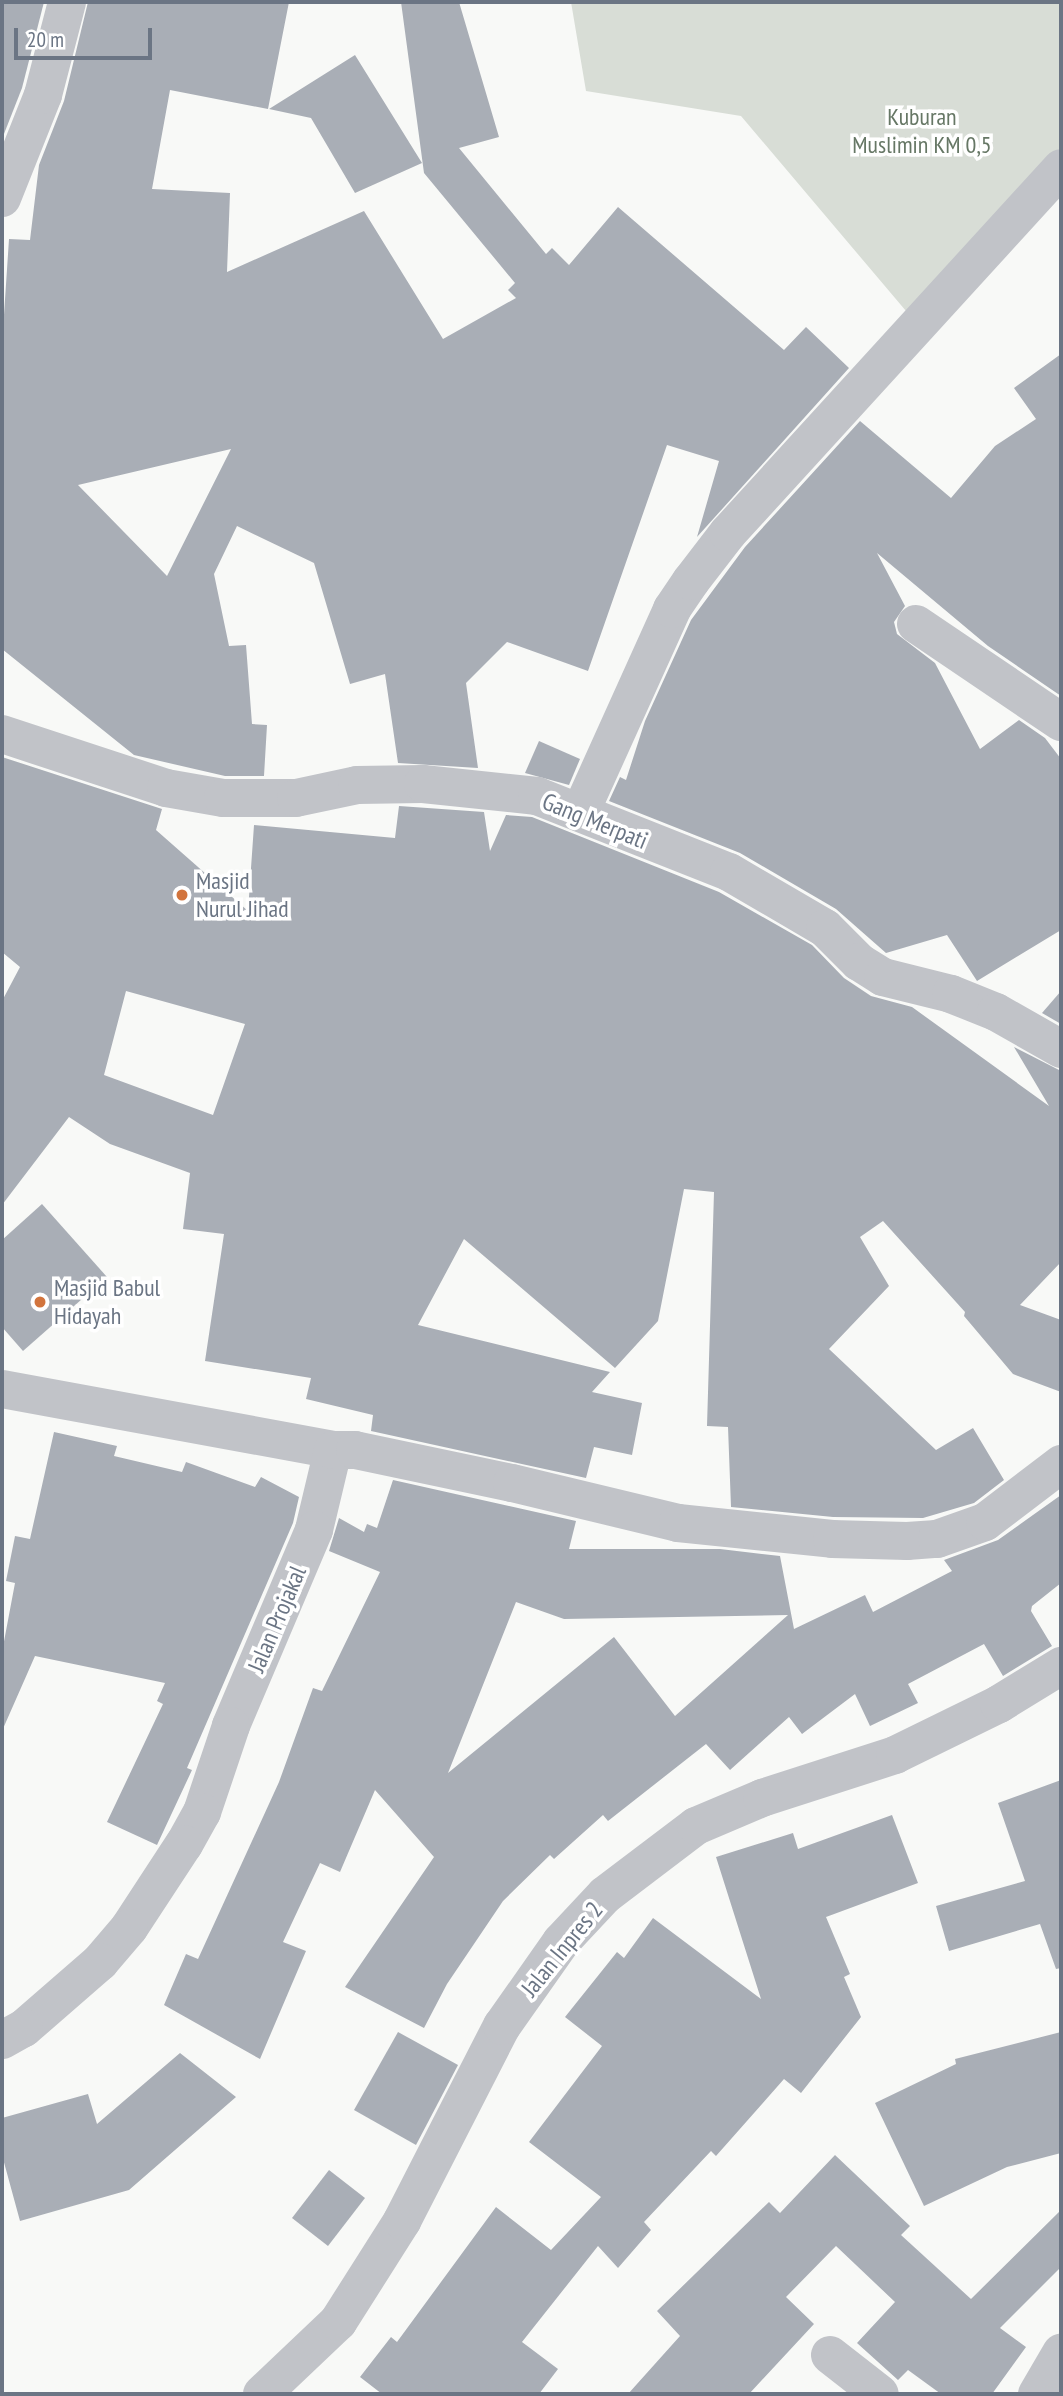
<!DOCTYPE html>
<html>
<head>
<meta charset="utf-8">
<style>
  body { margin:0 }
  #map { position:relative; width:1063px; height:2396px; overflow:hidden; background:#f8f9f7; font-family:"PT Sans Narrow",sans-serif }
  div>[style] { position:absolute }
  .green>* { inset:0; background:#d8ddd6 }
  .building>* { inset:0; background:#a9aeb6 }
  .minor>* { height:38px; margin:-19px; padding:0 19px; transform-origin:19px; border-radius:19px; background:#c1c3c8 }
  .dots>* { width:19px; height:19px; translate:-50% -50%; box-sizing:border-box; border:4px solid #fff; border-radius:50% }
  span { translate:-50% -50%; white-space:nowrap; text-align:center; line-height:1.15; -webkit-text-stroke:7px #fff; paint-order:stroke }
  .park-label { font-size:24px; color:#667765 }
  .street-label { font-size:24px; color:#6b7584 }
  .poi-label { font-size:24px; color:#6b7584 }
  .left { translate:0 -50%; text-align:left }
  .frame { position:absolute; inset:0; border:4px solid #6b7584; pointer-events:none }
  .scale { position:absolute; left:14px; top:28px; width:138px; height:32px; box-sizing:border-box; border:4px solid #6b7584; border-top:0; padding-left:9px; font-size:21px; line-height:24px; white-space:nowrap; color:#6b7584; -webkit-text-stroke:5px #fff; paint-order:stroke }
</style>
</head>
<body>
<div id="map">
  <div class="green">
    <div style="clip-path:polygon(571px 2px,1061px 2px,1061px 164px,906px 311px,741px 116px,586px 91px)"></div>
  </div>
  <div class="building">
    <div style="clip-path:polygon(2px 2px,44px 2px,22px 88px,2px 139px)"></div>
    <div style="clip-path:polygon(evenodd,88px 2px,289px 2px,268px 109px,170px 90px,152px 189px,230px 193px,227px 272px,364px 211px,443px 339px,516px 298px,508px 290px,515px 283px,424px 173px,401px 2px,459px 2px,499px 137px,459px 148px,546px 254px,552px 248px,569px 265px,618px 207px,784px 350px,806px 327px,849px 368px,697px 537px,719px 461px,667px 445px,588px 671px,507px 642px,466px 683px,478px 768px,398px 763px,385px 674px,350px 684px,314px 563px,237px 526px,214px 574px,229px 646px,246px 645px,252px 724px,267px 725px,264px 776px,225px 776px,134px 755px,2px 649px,2px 345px,9px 239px,30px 240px,39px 165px,64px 101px,88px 2px,231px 449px,167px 576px,78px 485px,231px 449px)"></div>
    <div style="clip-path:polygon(355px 55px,422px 163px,355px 193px,311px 118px,269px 109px)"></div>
    <div style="clip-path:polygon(1061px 354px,1061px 696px,988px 646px,877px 553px,905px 606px,894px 622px,897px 634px,935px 663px,980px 749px,1019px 720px,1045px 738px,1061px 759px,1061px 930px,977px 981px,947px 935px,886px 953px,836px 909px,740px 853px,609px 801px,620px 777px,626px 780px,645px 721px,691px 620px,745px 547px,860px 421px,951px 498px,995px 446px,1036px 419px,1014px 388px)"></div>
    <div style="clip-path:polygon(539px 741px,580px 759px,569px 785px,525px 773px)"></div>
    <div style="clip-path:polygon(evenodd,2px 757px,162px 809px,156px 830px,248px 911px,254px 825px,395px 838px,399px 806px,484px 812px,490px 851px,506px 815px,532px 817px,719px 892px,812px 945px,844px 978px,871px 996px,912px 1007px,1049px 1106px,1014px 1047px,1061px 1071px,1061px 1262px,1020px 1305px,1061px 1320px,1061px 1392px,1013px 1374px,964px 1316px,965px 1312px,883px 1221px,860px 1237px,889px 1286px,829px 1349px,936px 1450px,973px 1428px,1004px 1480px,974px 1503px,923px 1518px,833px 1517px,731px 1507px,728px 1427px,707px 1426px,714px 1192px,684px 1189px,658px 1321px,615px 1368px,464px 1239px,418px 1325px,610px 1372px,592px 1392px,642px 1403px,632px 1455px,594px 1447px,586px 1478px,371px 1431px,373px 1415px,306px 1399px,311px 1378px,205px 1361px,224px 1234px,183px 1229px,190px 1173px,110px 1144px,69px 1117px,2px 1205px,2px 1001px,20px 967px,2px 952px,2px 757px,126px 991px,245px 1024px,213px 1115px,104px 1075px,126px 991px)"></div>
    <div style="clip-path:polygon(1061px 991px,1061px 1024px,1042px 1013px)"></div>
    <div style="clip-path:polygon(42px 1204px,107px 1277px,23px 1351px,2px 1327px,2px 1240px)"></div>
    <div style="clip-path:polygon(54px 1432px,117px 1446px,114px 1456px,182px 1472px,186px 1462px,255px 1487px,261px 1477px,299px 1497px,293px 1523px,187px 1768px,192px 1770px,157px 1845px,107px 1822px,163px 1704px,157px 1701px,165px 1683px,35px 1656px,2px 1731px,2px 1652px,15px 1583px,6px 1581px,15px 1536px,30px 1539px)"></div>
    <div style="clip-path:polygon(evenodd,393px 1480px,576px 1521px,569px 1549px,720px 1549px,780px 1556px,794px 1629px,865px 1595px,873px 1612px,952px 1571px,944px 1560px,998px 1540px,1061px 1495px,1061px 1583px,1032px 1606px,1031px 1611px,1052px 1646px,1003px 1676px,984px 1644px,908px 1684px,918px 1703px,870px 1726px,855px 1694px,802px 1734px,789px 1717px,730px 1770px,706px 1744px,608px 1821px,603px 1815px,554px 1859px,550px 1855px,503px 1901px,447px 1984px,424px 2028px,345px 1987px,434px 1857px,375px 1790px,340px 1872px,320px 1863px,283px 1942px,306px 1951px,260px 2059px,164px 2005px,186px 1954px,198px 1959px,279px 1782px,313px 1688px,322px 1691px,380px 1572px,329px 1551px,339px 1518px,364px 1532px,367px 1524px,377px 1528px,393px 1480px,516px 1602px,564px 1619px,788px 1615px,675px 1716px,614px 1637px,448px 1773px,516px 1602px)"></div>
    <div style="clip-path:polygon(1061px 1780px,1061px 1968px,1056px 1969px,1040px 1924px,949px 1951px,936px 1906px,1025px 1881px,998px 1803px)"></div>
    <div style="clip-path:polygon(892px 1815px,918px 1883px,826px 1917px,850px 1974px,844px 1977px,861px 2017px,801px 2093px,784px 2079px,716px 2156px,711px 2151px,644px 2222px,651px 2230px,618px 2268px,598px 2246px,522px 2342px,558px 2369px,539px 2394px,382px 2394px,360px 2377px,391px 2337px,397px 2342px,496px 2207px,551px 2250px,601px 2197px,529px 2142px,602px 2046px,565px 2017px,617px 1952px,624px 1958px,653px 1918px,761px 1999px,716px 1857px,793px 1833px,798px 1849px)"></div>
    <div style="clip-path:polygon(398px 2032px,458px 2065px,416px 2145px,354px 2110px)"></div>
    <div style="clip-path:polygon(1061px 2032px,1061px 2153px,1007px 2167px,924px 2206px,875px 2103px,956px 2064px,955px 2059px)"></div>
    <div style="clip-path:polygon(180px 2053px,236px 2097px,129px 2190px,20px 2221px,2px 2155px,2px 2118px,88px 2094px,97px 2124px)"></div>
    <div style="clip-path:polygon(835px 2155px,910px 2226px,901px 2235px,971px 2299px,1061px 2210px,1061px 2267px,1000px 2328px,1026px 2347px,992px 2394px,941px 2394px,908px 2370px,898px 2380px,857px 2343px,895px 2302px,836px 2246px,786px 2297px,814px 2324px,749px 2394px,628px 2394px,680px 2336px,657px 2311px,769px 2202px,780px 2213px)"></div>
    <div style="clip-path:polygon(329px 2170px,365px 2198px,328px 2246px,292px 2218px)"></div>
  </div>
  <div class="minor">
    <div style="left:2px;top:198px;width:111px;rotate:-68.3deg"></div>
    <div style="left:43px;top:95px;width:96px;rotate:-75.5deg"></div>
    <div style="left:916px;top:624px;width:175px;rotate:34.1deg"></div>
    <div style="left:2px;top:734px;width:173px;rotate:18.2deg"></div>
    <div style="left:166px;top:788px;width:58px;rotate:10deg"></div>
    <div style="left:223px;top:798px;width:73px"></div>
    <div style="left:296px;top:798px;width:62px;rotate:-12deg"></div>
    <div style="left:357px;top:785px;width:66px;rotate:-0.9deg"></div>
    <div style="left:423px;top:784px;width:115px;rotate:6deg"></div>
    <div style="left:537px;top:796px;width:206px;rotate:21.6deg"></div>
    <div style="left:729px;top:872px;width:111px;rotate:30.3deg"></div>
    <div style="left:825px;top:928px;width:48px;rotate:45deg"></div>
    <div style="left:859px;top:962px;width:28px;rotate:32deg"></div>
    <div style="left:883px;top:977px;width:70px;rotate:14deg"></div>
    <div style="left:951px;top:994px;width:48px;rotate:21.8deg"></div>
    <div style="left:996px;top:1012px;width:75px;rotate:29.6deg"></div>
    <div style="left:581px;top:811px;width:222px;rotate:-65.7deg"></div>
    <div style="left:672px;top:609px;width:34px;rotate:-56deg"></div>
    <div style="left:691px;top:581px;width:61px;rotate:-52.4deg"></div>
    <div style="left:728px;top:533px;width:494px;rotate:-47.6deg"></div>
    <div style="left:2px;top:1389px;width:337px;rotate:10.4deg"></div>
    <div style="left:333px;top:1450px;width:82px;rotate:103.4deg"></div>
    <div style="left:314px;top:1530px;width:213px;rotate:113deg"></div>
    <div style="left:231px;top:1726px;width:91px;rotate:108.6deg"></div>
    <div style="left:202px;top:1812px;width:37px;rotate:119deg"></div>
    <div style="left:184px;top:1844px;width:100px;rotate:123.2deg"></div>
    <div style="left:129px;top:1928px;width:45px;rotate:130.5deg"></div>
    <div style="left:100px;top:1962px;width:101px;rotate:139deg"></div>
    <div style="left:24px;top:2028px;width:25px;rotate:151deg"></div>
    <div style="left:333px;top:1450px;width:22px"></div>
    <div style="left:355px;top:1450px;width:160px;rotate:11.9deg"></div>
    <div style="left:512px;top:1483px;width:171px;rotate:13.5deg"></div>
    <div style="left:678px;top:1523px;width:155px;rotate:5.9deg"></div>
    <div style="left:832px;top:1539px;width:75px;rotate:1.5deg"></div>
    <div style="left:907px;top:1541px;width:30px;rotate:-4deg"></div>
    <div style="left:937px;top:1539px;width:51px;rotate:-19.5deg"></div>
    <div style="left:985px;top:1522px;width:96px;rotate:-37.3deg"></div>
    <div style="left:830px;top:2355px;width:63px;rotate:38deg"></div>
    <div style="left:262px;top:2394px;width:105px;rotate:-43.5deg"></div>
    <div style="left:338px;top:2322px;width:120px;rotate:-57.6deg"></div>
    <div style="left:402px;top:2221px;width:219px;rotate:-62.9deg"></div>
    <div style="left:502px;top:2026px;width:103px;rotate:-54.9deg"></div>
    <div style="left:561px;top:1942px;width:64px;rotate:-46.9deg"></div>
    <div style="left:605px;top:1895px;width:114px;rotate:-37.2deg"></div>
    <div style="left:696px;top:1826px;width:72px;rotate:-23deg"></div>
    <div style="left:762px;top:1798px;width:140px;rotate:-17.9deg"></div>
    <div style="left:895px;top:1755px;width:116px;rotate:-26.1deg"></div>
    <div style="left:999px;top:1704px;width:73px;rotate:-31.5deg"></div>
    <div style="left:1037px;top:2394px;width:48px;rotate:-59.7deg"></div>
  </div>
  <div class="dots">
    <div style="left:182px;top:895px;background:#d2743d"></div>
    <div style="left:40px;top:1302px;background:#d2743d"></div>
  </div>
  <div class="park-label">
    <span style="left:922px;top:131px">Kuburan<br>Muslimin KM 0,5</span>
  </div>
  <div class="street-label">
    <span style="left:595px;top:821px;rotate:22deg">Gang Merpati</span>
    <span style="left:277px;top:1619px;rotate:-67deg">Jalan Projakal</span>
    <span style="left:562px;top:1949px;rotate:-51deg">Jalan Inpres 2</span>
  </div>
  <div class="poi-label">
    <span class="left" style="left:196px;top:895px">Masjid<br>Nurul Jihad</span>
    <span class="left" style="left:54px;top:1302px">Masjid Babul<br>Hidayah</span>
  </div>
  <div class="frame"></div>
  <div class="scale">20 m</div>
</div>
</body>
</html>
